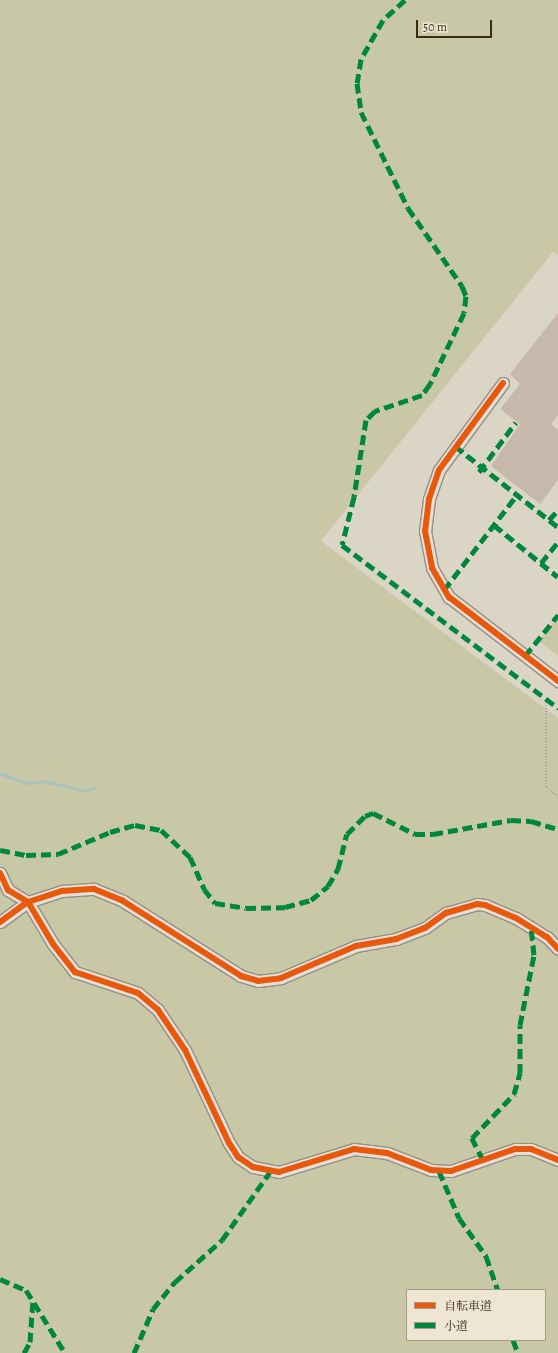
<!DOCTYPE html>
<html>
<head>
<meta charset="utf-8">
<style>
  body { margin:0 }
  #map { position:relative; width:558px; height:1353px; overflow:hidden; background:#dbd5c5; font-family:Alegreya,"Noto Serif JP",serif }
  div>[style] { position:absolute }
  .green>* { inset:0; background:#c9c8a6 }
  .stream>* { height:3px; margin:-1.5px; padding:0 1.5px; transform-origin:1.5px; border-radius:1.5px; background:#abc1ba }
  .building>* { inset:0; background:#c6b9ab }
  .path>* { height:2px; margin-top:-1px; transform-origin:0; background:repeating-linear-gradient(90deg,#a5a199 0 1px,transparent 0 3px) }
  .roads { filter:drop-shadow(1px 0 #948e82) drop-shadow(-1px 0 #948e82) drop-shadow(0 1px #948e82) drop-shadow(0 -1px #948e82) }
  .minor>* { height:11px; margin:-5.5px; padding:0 5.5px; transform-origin:5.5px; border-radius:5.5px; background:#e4e0d9 }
  .quiet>* { height:5px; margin-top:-2.5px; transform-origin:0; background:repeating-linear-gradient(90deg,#00873e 0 10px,transparent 0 15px) }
  .cycleway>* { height:6px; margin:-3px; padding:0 3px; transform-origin:3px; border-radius:3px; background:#e8590c }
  span { translate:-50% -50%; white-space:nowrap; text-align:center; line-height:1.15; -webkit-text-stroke:3.5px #eee6d3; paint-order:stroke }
  .legend { position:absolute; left:406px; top:1289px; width:140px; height:52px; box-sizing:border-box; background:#eee6d3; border:1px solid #a69b87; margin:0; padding:5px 7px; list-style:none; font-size:12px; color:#3b2b14 }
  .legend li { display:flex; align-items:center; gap:8px; height:20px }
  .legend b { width:20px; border:1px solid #a69b87 }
  .scale { position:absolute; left:416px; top:20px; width:76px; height:18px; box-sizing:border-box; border:2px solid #3b2b14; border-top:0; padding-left:5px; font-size:12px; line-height:14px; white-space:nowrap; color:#3b2b14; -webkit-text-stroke:3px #eee6d3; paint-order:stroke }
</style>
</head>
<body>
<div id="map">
  <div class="green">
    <div style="clip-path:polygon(evenodd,0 0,558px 0,558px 255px,553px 252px,321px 541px,558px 718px,558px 1353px,0 1353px,0 0,407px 1290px,545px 1290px,545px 1340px,407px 1340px,407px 1290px)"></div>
    <div style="clip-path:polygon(558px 617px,558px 656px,539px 641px)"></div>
  </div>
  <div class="stream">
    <div style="left:0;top:774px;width:29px;rotate:18deg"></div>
    <div style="left:28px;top:783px;width:15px;rotate:-8deg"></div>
    <div style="left:43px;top:781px;width:44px;rotate:13.1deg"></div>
    <div style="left:86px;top:791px;width:9px;rotate:-21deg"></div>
  </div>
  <div class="building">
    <div style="clip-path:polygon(558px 313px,558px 415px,551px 424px,558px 430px,558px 480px,540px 504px,491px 466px,520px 424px,500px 409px,520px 384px,510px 374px)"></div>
  </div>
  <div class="path">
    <div style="left:546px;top:699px;width:88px;rotate:90deg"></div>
    <div style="left:546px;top:787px;width:16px;rotate:40deg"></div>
  </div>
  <div class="roads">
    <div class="minor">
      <div style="left:503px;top:383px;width:108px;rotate:126.3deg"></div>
      <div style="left:439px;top:470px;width:31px;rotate:109deg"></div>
      <div style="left:429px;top:499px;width:32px;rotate:97deg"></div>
      <div style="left:425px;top:531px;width:38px;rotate:79deg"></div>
      <div style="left:432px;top:568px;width:34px;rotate:60deg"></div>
      <div style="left:449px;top:597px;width:138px;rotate:37.6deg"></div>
      <div style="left:0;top:873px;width:19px;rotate:65deg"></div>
      <div style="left:8px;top:890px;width:23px;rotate:31deg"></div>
      <div style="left:28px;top:902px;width:49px;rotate:59.2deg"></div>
      <div style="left:53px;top:944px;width:36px;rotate:52deg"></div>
      <div style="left:75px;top:972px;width:66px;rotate:18.4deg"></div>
      <div style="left:138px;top:993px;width:26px;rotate:40deg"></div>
      <div style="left:158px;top:1010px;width:48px;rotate:56deg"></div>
      <div style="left:185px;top:1050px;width:103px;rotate:64.7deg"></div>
      <div style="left:229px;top:1143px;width:17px;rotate:57deg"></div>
      <div style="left:238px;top:1157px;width:18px;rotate:34deg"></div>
      <div style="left:253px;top:1167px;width:26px;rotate:11deg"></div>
      <div style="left:279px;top:1172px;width:78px;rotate:-17deg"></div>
      <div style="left:354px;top:1149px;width:33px;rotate:7deg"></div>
      <div style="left:387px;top:1153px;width:47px;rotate:21.1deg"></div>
      <div style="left:431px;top:1170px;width:20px;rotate:3deg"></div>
      <div style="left:451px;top:1171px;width:68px;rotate:-19deg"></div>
      <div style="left:515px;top:1149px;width:16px"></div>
      <div style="left:531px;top:1149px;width:29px;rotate:22deg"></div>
      <div style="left:0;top:922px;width:34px;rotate:-36deg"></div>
      <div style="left:28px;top:902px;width:36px;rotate:-18deg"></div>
      <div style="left:62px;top:891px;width:32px;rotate:-4deg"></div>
      <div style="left:94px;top:889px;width:31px;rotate:22deg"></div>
      <div style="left:123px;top:901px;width:140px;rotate:32.4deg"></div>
      <div style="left:241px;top:976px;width:18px;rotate:16deg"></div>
      <div style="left:258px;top:981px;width:23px;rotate:-7deg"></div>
      <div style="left:281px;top:978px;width:82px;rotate:-23.1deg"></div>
      <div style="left:356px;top:946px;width:41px;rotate:-9.9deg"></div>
      <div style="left:396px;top:939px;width:31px;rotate:-21deg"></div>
      <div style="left:425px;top:928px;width:26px;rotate:-36deg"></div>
      <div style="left:446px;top:913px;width:32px;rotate:-16deg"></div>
      <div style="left:477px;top:904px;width:8px;rotate:7deg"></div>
      <div style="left:485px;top:905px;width:34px;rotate:23deg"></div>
      <div style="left:516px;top:918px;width:36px;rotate:32deg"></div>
      <div style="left:547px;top:937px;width:16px;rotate:47deg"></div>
    </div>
  </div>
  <div class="quiet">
    <div style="left:405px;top:0;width:30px;rotate:138deg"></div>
    <div style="left:383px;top:20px;width:45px;rotate:119.4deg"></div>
    <div style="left:361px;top:59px;width:24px;rotate:99deg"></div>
    <div style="left:357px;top:83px;width:29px;rotate:82deg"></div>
    <div style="left:361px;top:112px;width:107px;rotate:63.9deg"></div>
    <div style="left:408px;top:208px;width:95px;rotate:55.3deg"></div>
    <div style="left:462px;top:286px;width:11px;rotate:68deg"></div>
    <div style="left:466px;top:296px;width:17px;rotate:97deg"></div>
    <div style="left:464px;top:313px;width:79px;rotate:115.6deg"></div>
    <div style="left:430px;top:384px;width:14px;rotate:126deg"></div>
    <div style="left:422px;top:395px;width:50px;rotate:161.2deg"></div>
    <div style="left:375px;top:411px;width:13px;rotate:135deg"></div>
    <div style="left:366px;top:420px;width:78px;rotate:98.9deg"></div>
    <div style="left:354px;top:497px;width:49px;rotate:104deg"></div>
    <div style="left:342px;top:545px;width:271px;rotate:37deg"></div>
    <div style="left:455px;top:446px;width:131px;rotate:38.2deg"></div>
    <div style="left:479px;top:472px;width:62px;rotate:-53.5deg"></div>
    <div style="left:549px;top:520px;width:13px;rotate:-48deg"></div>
    <div style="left:494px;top:525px;width:82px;rotate:39.1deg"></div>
    <div style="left:541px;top:563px;width:27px;rotate:-51deg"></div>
    <div style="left:444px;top:590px;width:120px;rotate:-52.5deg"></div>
    <div style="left:525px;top:656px;width:53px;rotate:-51.2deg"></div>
    <div style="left:0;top:850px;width:26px;rotate:11deg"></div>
    <div style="left:26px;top:855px;width:32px;rotate:-2deg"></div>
    <div style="left:58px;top:854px;width:56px;rotate:-22.9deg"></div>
    <div style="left:110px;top:832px;width:26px;rotate:-16deg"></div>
    <div style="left:135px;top:825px;width:26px;rotate:11deg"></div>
    <div style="left:161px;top:830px;width:40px;rotate:43deg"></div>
    <div style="left:190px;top:857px;width:35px;rotate:66deg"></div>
    <div style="left:204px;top:889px;width:18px;rotate:52deg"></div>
    <div style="left:215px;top:903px;width:31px;rotate:9deg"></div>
    <div style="left:246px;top:908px;width:39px;rotate:-1deg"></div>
    <div style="left:285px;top:907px;width:27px;rotate:-15deg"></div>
    <div style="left:311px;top:900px;width:22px;rotate:-39deg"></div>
    <div style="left:328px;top:886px;width:20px;rotate:-60deg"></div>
    <div style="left:338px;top:869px;width:36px;rotate:-76deg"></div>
    <div style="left:347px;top:834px;width:25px;rotate:-45deg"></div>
    <div style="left:365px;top:816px;width:9px;rotate:-21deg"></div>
    <div style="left:373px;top:813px;width:47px;rotate:26.6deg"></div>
    <div style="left:415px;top:834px;width:18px"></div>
    <div style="left:433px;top:834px;width:79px;rotate:-10.2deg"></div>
    <div style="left:511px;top:820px;width:20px;rotate:3deg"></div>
    <div style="left:531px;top:821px;width:28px;rotate:17deg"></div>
    <div style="left:483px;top:1160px;width:25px;rotate:-117deg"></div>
    <div style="left:472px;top:1138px;width:61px;rotate:-46.3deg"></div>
    <div style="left:514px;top:1094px;width:22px;rotate:-74deg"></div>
    <div style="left:520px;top:1073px;width:48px;rotate:-90deg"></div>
    <div style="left:520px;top:1025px;width:71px;rotate:-78.7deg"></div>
    <div style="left:534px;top:955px;width:27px;rotate:-96deg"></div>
    <div style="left:439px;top:1171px;width:51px;rotate:66.9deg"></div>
    <div style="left:459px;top:1218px;width:47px;rotate:54.6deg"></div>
    <div style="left:486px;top:1256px;width:36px;rotate:71deg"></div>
    <div style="left:0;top:1279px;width:28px;rotate:23deg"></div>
    <div style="left:26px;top:1290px;width:74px;rotate:58.2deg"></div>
    <div style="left:513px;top:1340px;width:14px;rotate:69deg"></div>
    <div style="left:24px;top:1353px;width:13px;rotate:-61deg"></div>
    <div style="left:30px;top:1342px;width:43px;rotate:-86deg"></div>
    <div style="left:134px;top:1353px;width:48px;rotate:-66.6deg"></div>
    <div style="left:153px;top:1309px;width:35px;rotate:-51deg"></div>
    <div style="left:175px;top:1282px;width:63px;rotate:-41.8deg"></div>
    <div style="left:222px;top:1240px;width:83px;rotate:-54.8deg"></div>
  </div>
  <div class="cycleway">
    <div style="left:503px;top:383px;width:108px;rotate:126.3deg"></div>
    <div style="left:439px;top:470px;width:31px;rotate:109deg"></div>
    <div style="left:429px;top:499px;width:32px;rotate:97deg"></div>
    <div style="left:425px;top:531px;width:38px;rotate:79deg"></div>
    <div style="left:432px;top:568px;width:34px;rotate:60deg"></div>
    <div style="left:449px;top:597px;width:138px;rotate:37.6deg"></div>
    <div style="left:0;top:873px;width:19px;rotate:65deg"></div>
    <div style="left:8px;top:890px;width:23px;rotate:31deg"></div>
    <div style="left:28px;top:902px;width:49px;rotate:59.2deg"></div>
    <div style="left:53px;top:944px;width:36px;rotate:52deg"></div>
    <div style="left:75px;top:972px;width:66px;rotate:18.4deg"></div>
    <div style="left:138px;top:993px;width:26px;rotate:40deg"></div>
    <div style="left:158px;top:1010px;width:48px;rotate:56deg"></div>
    <div style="left:185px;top:1050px;width:103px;rotate:64.7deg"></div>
    <div style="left:229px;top:1143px;width:17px;rotate:57deg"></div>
    <div style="left:238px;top:1157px;width:18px;rotate:34deg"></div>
    <div style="left:253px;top:1167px;width:26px;rotate:11deg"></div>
    <div style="left:279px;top:1172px;width:78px;rotate:-17deg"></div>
    <div style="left:354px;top:1149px;width:33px;rotate:7deg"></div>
    <div style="left:387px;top:1153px;width:47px;rotate:21.1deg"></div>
    <div style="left:431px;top:1170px;width:20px;rotate:3deg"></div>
    <div style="left:451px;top:1171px;width:68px;rotate:-19deg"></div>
    <div style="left:515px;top:1149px;width:16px"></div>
    <div style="left:531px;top:1149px;width:29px;rotate:22deg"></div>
    <div style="left:0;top:922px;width:34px;rotate:-36deg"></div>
    <div style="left:28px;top:902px;width:36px;rotate:-18deg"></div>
    <div style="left:62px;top:891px;width:32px;rotate:-4deg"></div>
    <div style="left:94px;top:889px;width:31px;rotate:22deg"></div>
    <div style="left:123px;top:901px;width:140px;rotate:32.4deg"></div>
    <div style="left:241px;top:976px;width:18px;rotate:16deg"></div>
    <div style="left:258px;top:981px;width:23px;rotate:-7deg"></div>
    <div style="left:281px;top:978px;width:82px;rotate:-23.1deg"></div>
    <div style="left:356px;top:946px;width:41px;rotate:-9.9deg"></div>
    <div style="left:396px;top:939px;width:31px;rotate:-21deg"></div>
    <div style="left:425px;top:928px;width:26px;rotate:-36deg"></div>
    <div style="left:446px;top:913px;width:32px;rotate:-16deg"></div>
    <div style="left:477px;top:904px;width:8px;rotate:7deg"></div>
    <div style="left:485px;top:905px;width:34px;rotate:23deg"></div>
    <div style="left:516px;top:918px;width:36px;rotate:32deg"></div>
    <div style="left:547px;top:937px;width:16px;rotate:47deg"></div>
  </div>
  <ul class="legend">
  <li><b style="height:5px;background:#e8590c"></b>自転車道</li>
  <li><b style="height:5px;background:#00873e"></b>小道</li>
  </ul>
  <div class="scale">50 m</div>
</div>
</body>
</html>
